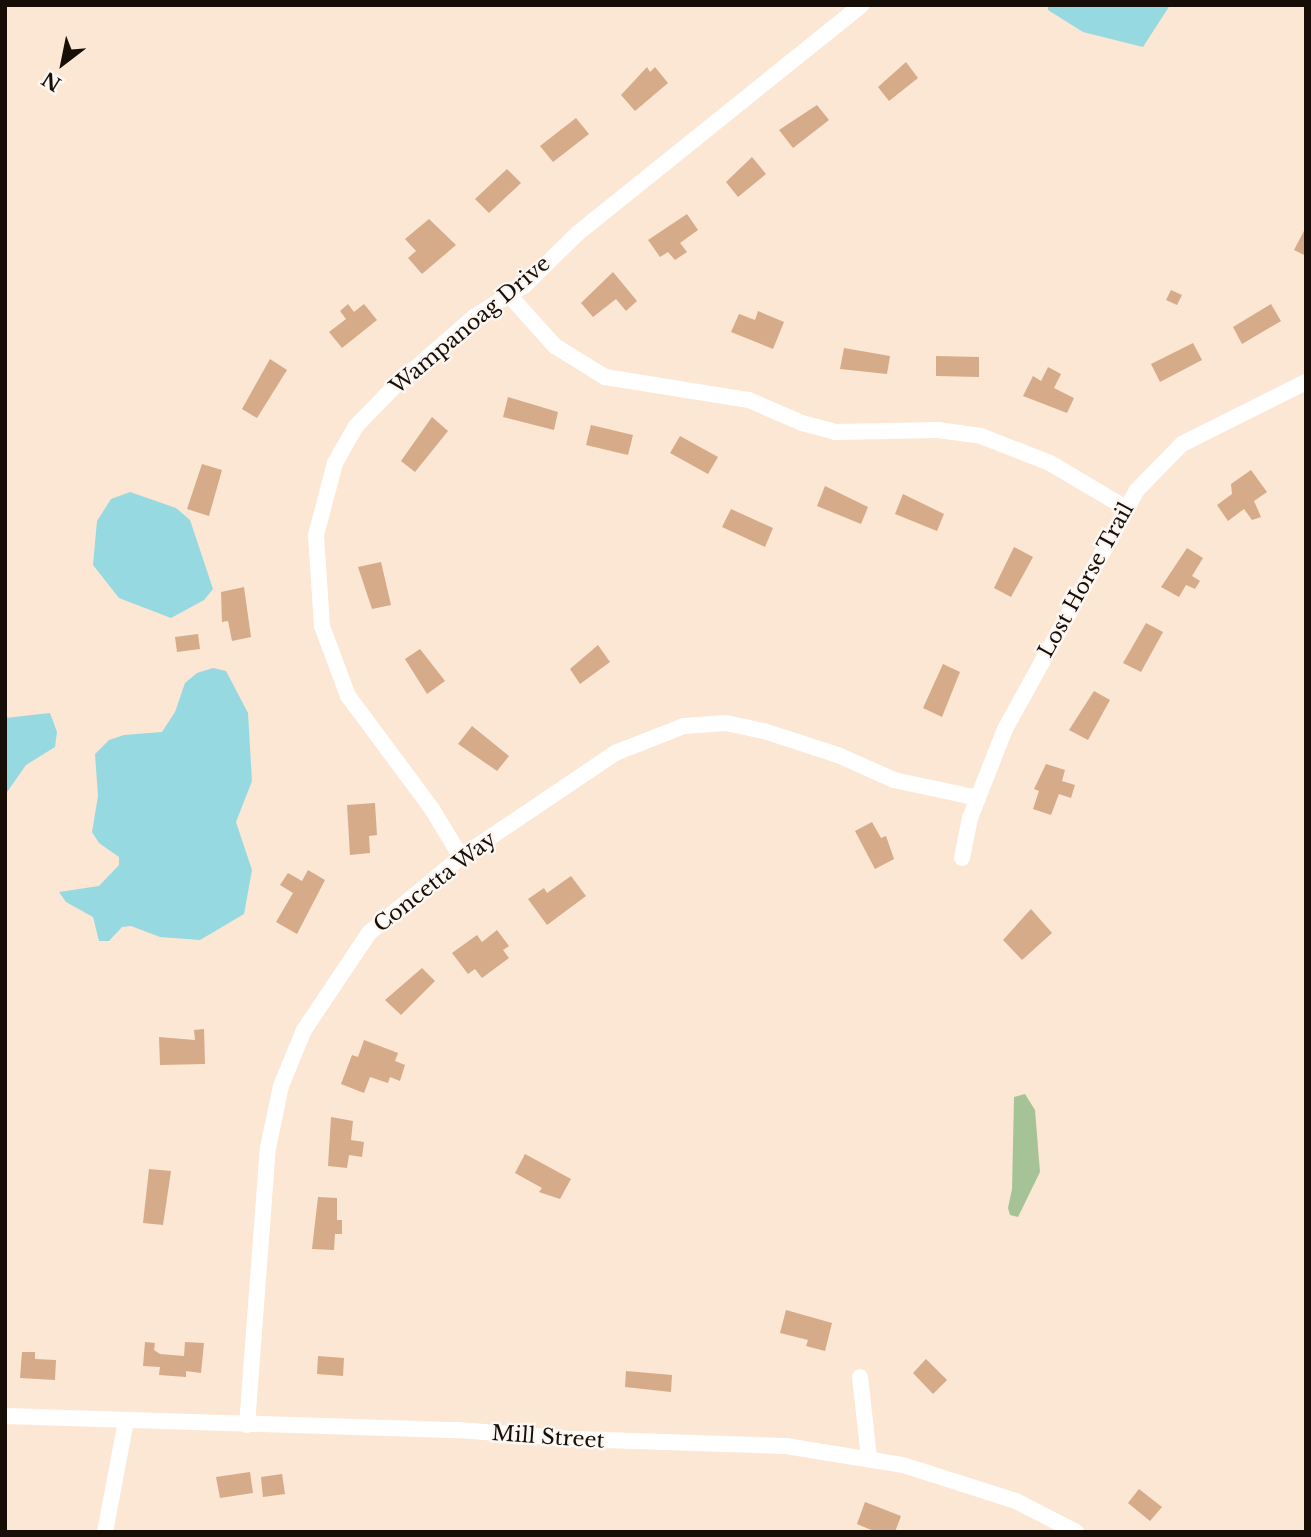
<!DOCTYPE html>
<html>
<head>
<meta charset="utf-8">
<style>
  body { margin:0 }
  #map { position:relative; width:1311px; height:1537px; overflow:hidden; background:#fbe7d3; font-family:"Libre Baskerville",serif }
  div>[style] { position:absolute }
  .green>* { inset:0; background:#a6c398 }
  .water>* { inset:0; background:#96d9e0 }
  .building>* { inset:0; background:#d6ab89 }
  .minor>* { height:16px; margin:-8px; padding:0 8px; transform-origin:8px; border-radius:8px; background:#fff }
  span { translate:-50% -50%; white-space:nowrap; text-align:center; line-height:1.15; -webkit-text-stroke:5px #fcf7f2; paint-order:stroke }
  .street-label { font-size:21px; color:#170f07 }
  .frame { position:absolute; inset:0; border:7px solid #170f07; pointer-events:none }
  .north { position:absolute; left:28px; top:28px; width:70px; height:70px; -webkit-text-stroke:5px #fcf7f2; paint-order:stroke; rotate:212deg; font-size:19px; font-weight:700; line-height:28px; text-align:center; color:#170f07 }
  .north::after { content:''; display:block; margin:auto; width:24px; height:32px; background:#170f07; clip-path:polygon(50% 0,100% 100%,50% 72%,0 100%) }
</style>
</head>
<body>
<div id="map">
  <div class="green">
    <div style="clip-path:polygon(1025px 1094px,1035px 1110px,1040px 1172px,1018px 1217px,1010px 1215px,1008px 1208px,1012px 1189px,1014px 1097px)"></div>
  </div>
  <div class="water">
    <div style="clip-path:polygon(1048px 5px,1170px 5px,1143px 47px,1083px 32px,1048px 10px)"></div>
    <div style="clip-path:polygon(130px 492px,176px 508px,190px 520px,213px 589px,204px 600px,171px 618px,119px 598px,93px 565px,97px 521px,111px 499px)"></div>
    <div style="clip-path:polygon(213px 668px,226px 671px,248px 713px,252px 781px,236px 822px,252px 870px,244px 914px,200px 940px,160px 937px,131px 926px,122px 927px,109px 941px,99px 941px,93px 917px,66px 902px,59px 892px,99px 886px,119px 865px,119px 857px,99px 843px,92px 832px,98px 796px,95px 754px,109px 740px,124px 735px,162px 732px,175px 712px,185px 683px,197px 673px)"></div>
    <div style="clip-path:polygon(50px 713px,57px 732px,55px 747px,26px 765px,5px 795px,5px 718px)"></div>
  </div>
  <div class="building">
    <div style="clip-path:polygon(906px 62px,918px 78px,889px 101px,878px 87px)"></div>
    <div style="clip-path:polygon(647px 67px,650px 72px,655px 67px,668px 83px,635px 111px,621px 95px)"></div>
    <div style="clip-path:polygon(817px 105px,829px 120px,793px 148px,779px 130px)"></div>
    <div style="clip-path:polygon(576px 118px,589px 134px,553px 162px,540px 146px)"></div>
    <div style="clip-path:polygon(752px 157px,766px 174px,738px 197px,726px 182px)"></div>
    <div style="clip-path:polygon(507px 169px,521px 183px,489px 213px,475px 199px)"></div>
    <div style="clip-path:polygon(687px 214px,698px 230px,680px 243px,687px 252px,675px 260px,668px 252px,660px 257px,648px 240px)"></div>
    <div style="clip-path:polygon(429px 219px,456px 245px,422px 274px,408px 258px,416px 251px,405px 239px)"></div>
    <div style="clip-path:polygon(1306px 227px,1306px 256px,1294px 250px)"></div>
    <div style="clip-path:polygon(613px 272px,637px 301px,626px 311px,616px 299px,593px 317px,581px 303px)"></div>
    <div style="clip-path:polygon(1171px 290px,1182px 295px,1177px 305px,1166px 300px)"></div>
    <div style="clip-path:polygon(348px 304px,354px 312px,364px 304px,377px 320px,342px 348px,329px 332px,346px 319px,340px 311px)"></div>
    <div style="clip-path:polygon(1271px 304px,1281px 321px,1242px 344px,1233px 327px)"></div>
    <div style="clip-path:polygon(758px 311px,784px 322px,773px 349px,731px 332px,739px 314px,755px 320px)"></div>
    <div style="clip-path:polygon(1193px 343px,1202px 360px,1160px 382px,1151px 364px)"></div>
    <div style="clip-path:polygon(844px 348px,890px 356px,887px 374px,840px 369px)"></div>
    <div style="clip-path:polygon(936px 356px,979px 357px,979px 377px,936px 376px)"></div>
    <div style="clip-path:polygon(270px 359px,287px 370px,257px 418px,242px 409px)"></div>
    <div style="clip-path:polygon(1048px 367px,1061px 374px,1054px 388px,1074px 398px,1067px 413px,1023px 396px,1033px 376px,1041px 381px)"></div>
    <div style="clip-path:polygon(508px 397px,558px 412px,554px 430px,503px 417px)"></div>
    <div style="clip-path:polygon(432px 417px,448px 431px,415px 472px,401px 461px)"></div>
    <div style="clip-path:polygon(591px 425px,633px 435px,628px 455px,586px 445px)"></div>
    <div style="clip-path:polygon(680px 436px,718px 457px,708px 474px,670px 453px)"></div>
    <div style="clip-path:polygon(202px 464px,222px 470px,209px 516px,187px 509px)"></div>
    <div style="clip-path:polygon(1251px 470px,1267px 492px,1254px 501px,1261px 517px,1252px 520px,1244px 509px,1228px 521px,1217px 505px,1232px 494px,1231px 484px)"></div>
    <div style="clip-path:polygon(825px 486px,868px 507px,861px 524px,817px 506px)"></div>
    <div style="clip-path:polygon(903px 494px,944px 514px,937px 531px,895px 514px)"></div>
    <div style="clip-path:polygon(731px 509px,773px 528px,765px 547px,722px 527px)"></div>
    <div style="clip-path:polygon(1014px 547px,1033px 557px,1011px 597px,994px 588px)"></div>
    <div style="clip-path:polygon(1187px 548px,1203px 558px,1192px 576px,1200px 581px,1195px 589px,1186px 585px,1179px 597px,1161px 587px)"></div>
    <div style="clip-path:polygon(381px 562px,391px 605px,372px 609px,358px 567px)"></div>
    <div style="clip-path:polygon(244px 587px,251px 637px,232px 641px,228px 621px,222px 622px,221px 592px)"></div>
    <div style="clip-path:polygon(1146px 623px,1163px 632px,1141px 672px,1123px 663px)"></div>
    <div style="clip-path:polygon(198px 634px,200px 649px,177px 652px,175px 637px)"></div>
    <div style="clip-path:polygon(598px 645px,610px 662px,580px 684px,570px 669px)"></div>
    <div style="clip-path:polygon(420px 649px,445px 681px,427px 694px,405px 659px)"></div>
    <div style="clip-path:polygon(943px 664px,960px 672px,942px 717px,923px 708px)"></div>
    <div style="clip-path:polygon(1094px 691px,1110px 700px,1088px 740px,1069px 730px)"></div>
    <div style="clip-path:polygon(472px 726px,509px 756px,497px 771px,458px 744px)"></div>
    <div style="clip-path:polygon(1046px 764px,1065px 770px,1062px 781px,1075px 785px,1071px 798px,1059px 794px,1051px 815px,1033px 809px,1039px 791px,1034px 789px)"></div>
    <div style="clip-path:polygon(375px 803px,377px 835px,369px 836px,370px 853px,350px 855px,347px 805px)"></div>
    <div style="clip-path:polygon(872px 822px,881px 838px,886px 836px,894px 859px,875px 869px,855px 831px)"></div>
    <div style="clip-path:polygon(308px 870px,325px 880px,297px 934px,276px 922px,293px 893px,280px 885px,288px 873px,302px 881px)"></div>
    <div style="clip-path:polygon(571px 876px,586px 896px,547px 925px,528px 899px,544px 888px,547px 893px)"></div>
    <div style="clip-path:polygon(1031px 909px,1052px 933px,1022px 960px,1003px 940px)"></div>
    <div style="clip-path:polygon(497px 930px,509px 946px,503px 950px,509px 958px,482px 978px,475px 969px,468px 974px,452px 953px,477px 935px,482px 942px)"></div>
    <div style="clip-path:polygon(422px 968px,435px 981px,401px 1015px,385px 1000px)"></div>
    <div style="clip-path:polygon(204px 1029px,205px 1064px,160px 1065px,159px 1037px,195px 1040px,194px 1030px)"></div>
    <div style="clip-path:polygon(364px 1040px,398px 1053px,395px 1061px,405px 1065px,400px 1081px,390px 1077px,388px 1083px,370px 1077px,364px 1093px,341px 1084px,352px 1055px,358px 1057px)"></div>
    <div style="clip-path:polygon(331px 1117px,353px 1121px,351px 1140px,364px 1142px,362px 1157px,349px 1155px,347px 1168px,328px 1166px)"></div>
    <div style="clip-path:polygon(525px 1154px,571px 1179px,560px 1199px,539px 1192px,542px 1188px,515px 1173px)"></div>
    <div style="clip-path:polygon(149px 1169px,171px 1171px,163px 1225px,143px 1223px)"></div>
    <div style="clip-path:polygon(318px 1197px,337px 1198px,337px 1220px,342px 1220px,342px 1234px,335px 1234px,334px 1250px,312px 1249px)"></div>
    <div style="clip-path:polygon(786px 1310px,832px 1323px,825px 1351px,806px 1346px,808px 1340px,780px 1333px)"></div>
    <div style="clip-path:polygon(145px 1342px,155px 1343px,154px 1350px,160px 1354px,184px 1356px,185px 1342px,204px 1343px,201px 1373px,186px 1371px,186px 1377px,159px 1375px,160px 1367px,143px 1366px)"></div>
    <div style="clip-path:polygon(22px 1352px,35px 1352px,35px 1359px,56px 1360px,55px 1380px,20px 1378px)"></div>
    <div style="clip-path:polygon(318px 1356px,344px 1358px,343px 1376px,317px 1374px)"></div>
    <div style="clip-path:polygon(926px 1359px,947px 1380px,933px 1394px,913px 1373px)"></div>
    <div style="clip-path:polygon(626px 1371px,672px 1375px,671px 1392px,625px 1387px)"></div>
    <div style="clip-path:polygon(250px 1472px,253px 1493px,220px 1498px,216px 1477px)"></div>
    <div style="clip-path:polygon(282px 1474px,285px 1494px,263px 1497px,261px 1477px)"></div>
    <div style="clip-path:polygon(1139px 1489px,1162px 1507px,1150px 1521px,1128px 1503px)"></div>
    <div style="clip-path:polygon(865px 1502px,901px 1516px,895px 1532px,876px 1532px,857px 1524px)"></div>
  </div>
  <div class="minor">
    <div style="left:509px;top:295px;width:69px;rotate:48deg"></div>
    <div style="left:555px;top:346px;width:59px;rotate:31.8deg"></div>
    <div style="left:605px;top:377px;width:146px;rotate:9.1deg"></div>
    <div style="left:749px;top:400px;width:58px;rotate:23.5deg"></div>
    <div style="left:802px;top:423px;width:35px;rotate:15deg"></div>
    <div style="left:836px;top:432px;width:102px;rotate:-1.1deg"></div>
    <div style="left:938px;top:430px;width:43px;rotate:7.9deg"></div>
    <div style="left:981px;top:436px;width:74px;rotate:21.4deg"></div>
    <div style="left:1050px;top:463px;width:88px;rotate:30.6deg"></div>
    <div style="left:461px;top:857px;width:56px;rotate:-121.1deg"></div>
    <div style="left:432px;top:809px;width:141px;rotate:-126.6deg"></div>
    <div style="left:348px;top:696px;width:75px;rotate:-110.4deg"></div>
    <div style="left:322px;top:626px;width:91px;rotate:-93.8deg"></div>
    <div style="left:316px;top:535px;width:74px;rotate:-75.2deg"></div>
    <div style="left:335px;top:463px;width:43px;rotate:-60.4deg"></div>
    <div style="left:356px;top:426px;width:59px;rotate:-45.7deg"></div>
    <div style="left:397px;top:384px;width:102px;rotate:-41deg"></div>
    <div style="left:474px;top:317px;width:60px;rotate:-32.1deg"></div>
    <div style="left:525px;top:285px;width:74px;rotate:-44.5deg"></div>
    <div style="left:578px;top:233px;width:364px;rotate:-38.8deg"></div>
    <div style="left:962px;top:858px;width:41px;rotate:-78.7deg"></div>
    <div style="left:970px;top:818px;width:96px;rotate:-68.5deg"></div>
    <div style="left:1005px;top:729px;width:273px;rotate:-61.1deg"></div>
    <div style="left:1137px;top:490px;width:64px;rotate:-45.6deg"></div>
    <div style="left:1182px;top:444px;width:139px;rotate:-26.6deg"></div>
    <div style="left:860px;top:1377px;width:81px;rotate:83.6deg"></div>
    <div style="left:5px;top:1416px;width:453px;rotate:1.8deg"></div>
    <div style="left:458px;top:1430px;width:114px;rotate:4.5deg"></div>
    <div style="left:572px;top:1439px;width:214px;rotate:1.9deg"></div>
    <div style="left:786px;top:1446px;width:119px;rotate:9.2deg"></div>
    <div style="left:903px;top:1465px;width:119px;rotate:17.7deg"></div>
    <div style="left:1016px;top:1501px;width:68px;rotate:27.3deg"></div>
    <div style="left:247px;top:1425px;width:278px;rotate:-85.7deg"></div>
    <div style="left:268px;top:1148px;width:63px;rotate:-78.2deg"></div>
    <div style="left:281px;top:1086px;width:61px;rotate:-67.7deg"></div>
    <div style="left:304px;top:1030px;width:117px;rotate:-56.2deg"></div>
    <div style="left:369px;top:933px;width:119px;rotate:-39.6deg"></div>
    <div style="left:461px;top:857px;width:186px;rotate:-34deg"></div>
    <div style="left:615px;top:753px;width:74px;rotate:-21.4deg"></div>
    <div style="left:684px;top:726px;width:42px;rotate:-4.1deg"></div>
    <div style="left:726px;top:723px;width:39px;rotate:12deg"></div>
    <div style="left:764px;top:731px;width:78px;rotate:18deg"></div>
    <div style="left:838px;top:755px;width:61px;rotate:24.1deg"></div>
    <div style="left:894px;top:780px;width:86px;rotate:12.1deg"></div>
    <div style="left:105px;top:1532px;width:113px;rotate:-79.3deg"></div>
  </div>
  <div class="street-label">
    <span style="left:470px;top:325px;rotate:-40deg">Wampanoag Drive</span>
    <span style="left:1086px;top:580px;rotate:-61deg">Lost Horse Trail</span>
    <span style="left:435px;top:882px;rotate:-38deg">Concetta Way</span>
    <span style="left:548px;top:1437px;rotate:4deg">Mill Street</span>
  </div>
  <div class="frame"></div>
  <div class="north">N</div>
</div>
</body>
</html>
